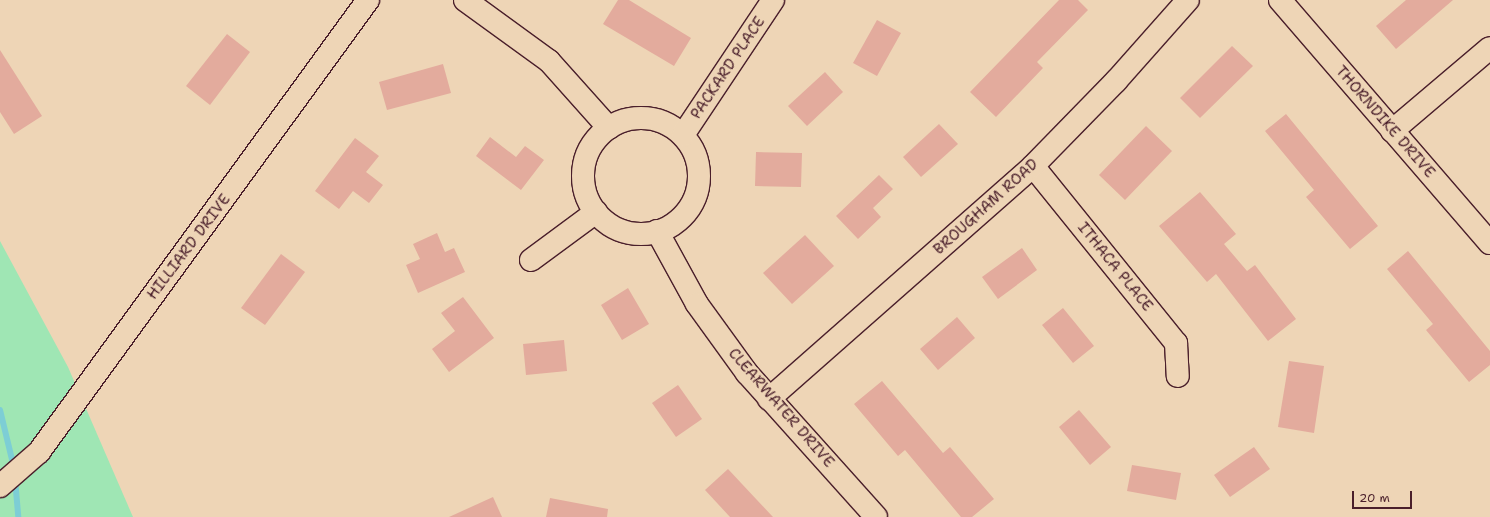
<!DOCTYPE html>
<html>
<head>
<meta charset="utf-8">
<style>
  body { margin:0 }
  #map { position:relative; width:1490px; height:517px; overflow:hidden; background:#eed5b6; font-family:"Shantell Sans",sans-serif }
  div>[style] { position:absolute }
  .green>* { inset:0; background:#9fe6b4 }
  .stream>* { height:6px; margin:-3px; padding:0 3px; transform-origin:3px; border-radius:3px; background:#7dced5 }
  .building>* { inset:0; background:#e3ab9d }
  .roads { filter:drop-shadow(1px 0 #4a1f2b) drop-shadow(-1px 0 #4a1f2b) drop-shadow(0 1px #4a1f2b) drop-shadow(0 -1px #4a1f2b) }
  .minor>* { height:22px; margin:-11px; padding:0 11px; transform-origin:11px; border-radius:11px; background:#eed5b6 }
  .minor>.ring { margin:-11px; padding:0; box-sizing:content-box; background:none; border:22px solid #eed5b6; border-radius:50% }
  .tertiary>* { height:22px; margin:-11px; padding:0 11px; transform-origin:11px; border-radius:11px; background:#eed5b6 }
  span { translate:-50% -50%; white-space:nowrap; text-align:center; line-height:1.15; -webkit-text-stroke:3.5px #eed5b6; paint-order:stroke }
  .street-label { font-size:15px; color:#4a1f2b }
  .scale { position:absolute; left:1352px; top:491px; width:60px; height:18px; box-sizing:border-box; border:2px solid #4a1f2b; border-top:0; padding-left:5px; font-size:12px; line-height:14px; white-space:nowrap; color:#4a1f2b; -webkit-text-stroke:3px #eed5b6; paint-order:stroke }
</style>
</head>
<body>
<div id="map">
  <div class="green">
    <div style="clip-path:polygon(0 241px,68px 367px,133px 517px,0 517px)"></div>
  </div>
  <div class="stream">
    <div style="left:0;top:410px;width:60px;rotate:76.4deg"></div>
    <div style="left:15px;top:479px;width:38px;rotate:85deg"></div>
  </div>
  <div class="building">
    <div style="clip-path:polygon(618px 0,629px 0,691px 38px,674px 66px,603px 24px)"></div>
    <div style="clip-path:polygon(1059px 0,1078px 0,1088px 10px,1037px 62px,1043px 68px,996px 117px,970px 92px)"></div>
    <div style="clip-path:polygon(1406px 0,1453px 0,1396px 49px,1376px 26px)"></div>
    <div style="clip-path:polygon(877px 20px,901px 33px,877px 76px,853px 63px)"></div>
    <div style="clip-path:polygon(227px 34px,250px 52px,210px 105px,186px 86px)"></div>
    <div style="clip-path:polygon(1232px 46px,1253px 66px,1200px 118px,1180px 98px)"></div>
    <div style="clip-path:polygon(0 50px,42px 116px,14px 134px,0 112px)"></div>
    <div style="clip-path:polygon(443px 64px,451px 93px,387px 110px,379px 82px)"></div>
    <div style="clip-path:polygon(825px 72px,843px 92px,807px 126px,788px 106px)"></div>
    <div style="clip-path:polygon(1286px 114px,1378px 226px,1350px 249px,1306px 197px,1314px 190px,1265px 131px)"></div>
    <div style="clip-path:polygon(939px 124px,958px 144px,921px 177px,903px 157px)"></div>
    <div style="clip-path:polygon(1146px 126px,1172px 151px,1125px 200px,1099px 175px)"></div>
    <div style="clip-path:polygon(490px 137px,516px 157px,525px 146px,544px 160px,521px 190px,476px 156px)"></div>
    <div style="clip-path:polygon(355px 138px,379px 156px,366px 172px,383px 185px,369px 203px,353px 191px,339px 209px,315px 191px)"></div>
    <div style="clip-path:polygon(756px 152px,802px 153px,801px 187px,755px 186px)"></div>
    <div style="clip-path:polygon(879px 175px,893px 189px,873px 208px,881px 217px,858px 239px,836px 216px)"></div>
    <div style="clip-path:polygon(1200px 192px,1236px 234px,1224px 244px,1247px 271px,1255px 265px,1296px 319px,1268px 341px,1216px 274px,1207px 282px,1159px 226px)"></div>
    <div style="clip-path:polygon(437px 233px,445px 252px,454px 248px,465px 272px,418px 293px,406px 265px,420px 259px,413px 244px)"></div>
    <div style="clip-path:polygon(805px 235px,834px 266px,792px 304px,763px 273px)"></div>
    <div style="clip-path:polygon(1022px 248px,1037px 270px,998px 299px,982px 277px)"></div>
    <div style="clip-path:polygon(1408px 251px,1490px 351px,1490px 365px,1469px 382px,1426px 330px,1433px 324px,1387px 269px)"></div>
    <div style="clip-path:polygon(281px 254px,305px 272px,265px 325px,241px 308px)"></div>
    <div style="clip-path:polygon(628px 288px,649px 324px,622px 340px,601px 305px)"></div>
    <div style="clip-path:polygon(463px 297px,494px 338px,449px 372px,432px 349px,455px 331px,441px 313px)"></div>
    <div style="clip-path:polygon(1063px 308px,1094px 346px,1073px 363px,1042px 325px)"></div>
    <div style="clip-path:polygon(957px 317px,975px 338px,938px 370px,920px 349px)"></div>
    <div style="clip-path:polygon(564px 340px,567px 371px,526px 375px,523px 344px)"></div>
    <div style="clip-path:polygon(1289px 361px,1324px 366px,1314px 433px,1278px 427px)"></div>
    <div style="clip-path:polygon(882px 381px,943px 453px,950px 447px,994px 499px,972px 517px,961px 517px,905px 450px,898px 456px,854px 404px)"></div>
    <div style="clip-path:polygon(678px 385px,702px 419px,676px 437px,652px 403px)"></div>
    <div style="clip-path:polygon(1079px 410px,1111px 447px,1090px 465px,1059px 427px)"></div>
    <div style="clip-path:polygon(1254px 447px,1270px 469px,1230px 497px,1214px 475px)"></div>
    <div style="clip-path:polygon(1132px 465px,1181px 473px,1176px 500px,1127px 491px)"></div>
    <div style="clip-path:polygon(728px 469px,773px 517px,730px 517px,705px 490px)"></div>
    <div style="clip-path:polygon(493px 497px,502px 517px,449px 517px)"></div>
    <div style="clip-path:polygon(550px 498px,608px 509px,607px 517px,546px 517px)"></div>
  </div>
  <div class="roads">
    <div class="minor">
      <div style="left:465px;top:0;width:104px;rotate:36deg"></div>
      <div style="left:549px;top:61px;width:90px;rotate:48.2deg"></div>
      <div style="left:1280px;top:0;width:321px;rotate:49.2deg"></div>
      <div class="ring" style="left:583px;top:118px;width:94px;height:94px"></div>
      <div style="left:1392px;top:131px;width:128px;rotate:-40.3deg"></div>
      <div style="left:683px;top:135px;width:162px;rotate:-56.3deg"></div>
      <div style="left:1033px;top:166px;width:228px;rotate:51.1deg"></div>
      <div style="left:1176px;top:343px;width:33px;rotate:87deg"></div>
      <div style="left:657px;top:231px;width:83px;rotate:61.3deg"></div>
      <div style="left:697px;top:304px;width:85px;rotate:54.1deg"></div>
      <div style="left:747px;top:373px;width:193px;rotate:48.1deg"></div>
      <div style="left:531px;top:260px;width:81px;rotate:-36.4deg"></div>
      <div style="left:769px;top:399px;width:352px;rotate:-41.4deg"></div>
      <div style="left:1033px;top:166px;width:119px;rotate:-45.7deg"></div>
      <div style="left:1116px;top:81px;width:108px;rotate:-48.4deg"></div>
    </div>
    <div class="tertiary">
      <div style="left:0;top:486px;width:52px;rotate:-41.1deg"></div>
      <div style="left:39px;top:452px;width:559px;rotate:-53.95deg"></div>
    </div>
  </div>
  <div class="street-label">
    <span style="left:728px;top:68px;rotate:-56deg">PACKARD PLACE</span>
    <span style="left:1385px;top:122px;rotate:49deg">THORNDIKE DRIVE</span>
    <span style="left:986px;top:207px;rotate:-42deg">BROUGHAM ROAD</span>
    <span style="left:189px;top:247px;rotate:-53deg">HILLIARD DRIVE</span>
    <span style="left:1115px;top:267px;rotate:51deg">ITHACA PLACE</span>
    <span style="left:781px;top:408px;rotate:49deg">CLEARWATER DRIVE</span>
  </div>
  <div class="scale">20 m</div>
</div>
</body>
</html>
